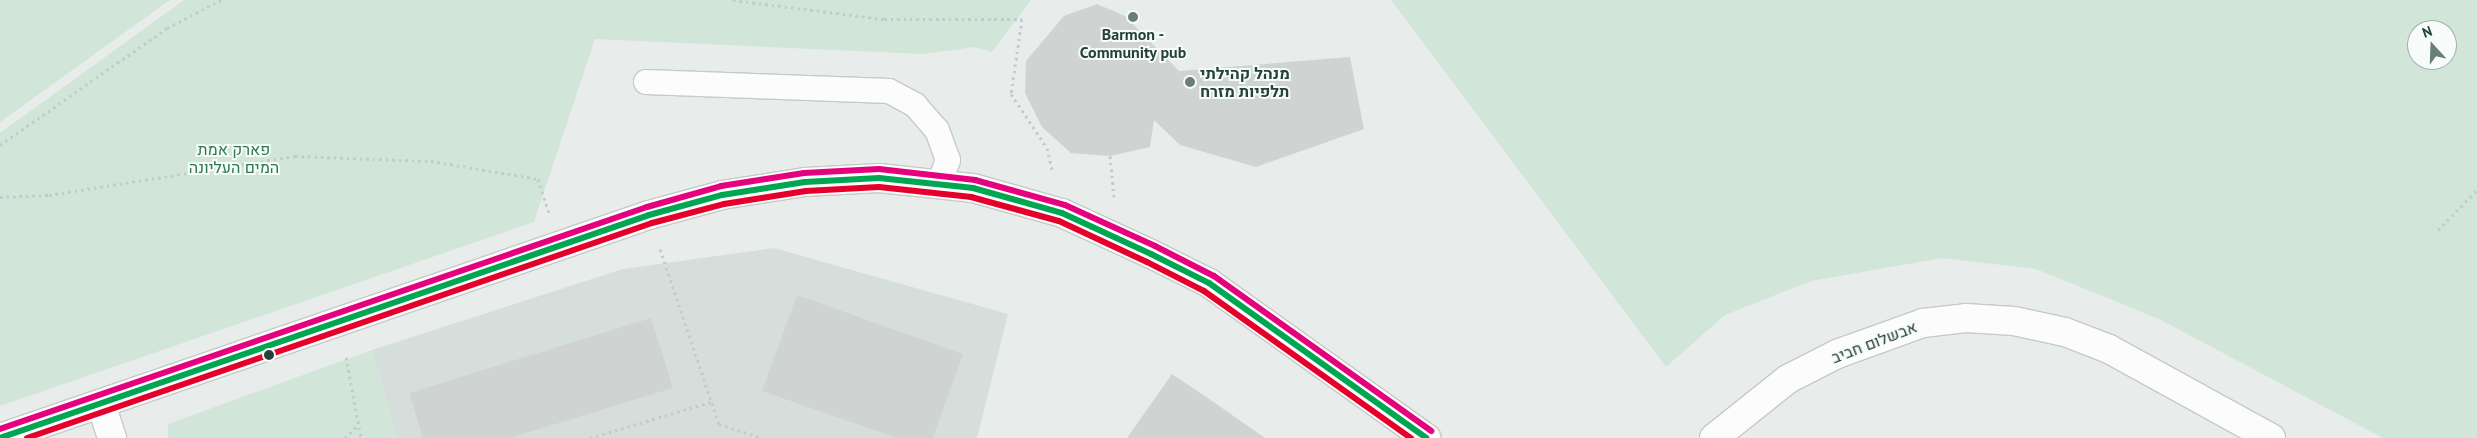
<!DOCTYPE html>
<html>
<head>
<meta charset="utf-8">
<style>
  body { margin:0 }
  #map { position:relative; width:2477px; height:438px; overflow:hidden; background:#e8edeb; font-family:"PT Sans",Heebo,sans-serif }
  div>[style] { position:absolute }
  .built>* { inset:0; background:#d6dedb }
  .green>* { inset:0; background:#d1e6d8 }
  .building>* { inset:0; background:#cfd4d2 }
  .path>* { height:3px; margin-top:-1.5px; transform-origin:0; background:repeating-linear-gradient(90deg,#c3ccca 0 2.5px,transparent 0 6.5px) }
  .roads { filter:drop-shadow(1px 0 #c5cac8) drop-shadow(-1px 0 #c5cac8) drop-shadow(0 1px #c5cac8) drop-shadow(0 -1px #c5cac8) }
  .lane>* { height:24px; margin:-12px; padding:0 12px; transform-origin:12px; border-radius:12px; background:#fcfcfc }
  .street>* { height:28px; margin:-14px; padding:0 14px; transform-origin:14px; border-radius:14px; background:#fcfcfc }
  .secondary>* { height:28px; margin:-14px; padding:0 14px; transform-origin:14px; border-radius:14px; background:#fcfcfc }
  .bus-1>* { height:6px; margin:-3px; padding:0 3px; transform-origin:3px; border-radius:3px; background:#00a651 }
  .bus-2>* { height:6px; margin:-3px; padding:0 3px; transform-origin:3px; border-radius:3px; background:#e4002b }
  .bus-3>* { height:6px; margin:-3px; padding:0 3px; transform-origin:3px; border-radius:3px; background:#e5007d }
  .dots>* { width:14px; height:14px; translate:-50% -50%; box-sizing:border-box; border:2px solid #f7fbf9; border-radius:50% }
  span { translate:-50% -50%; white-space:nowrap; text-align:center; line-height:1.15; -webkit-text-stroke:4px #f7fbf9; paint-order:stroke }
  .poi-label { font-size:16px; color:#24423a; font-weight:700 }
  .left { translate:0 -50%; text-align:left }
  .park-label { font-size:16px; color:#2d7a4b }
  .street-label { font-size:16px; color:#24423a }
  .north { position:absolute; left:2407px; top:20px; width:50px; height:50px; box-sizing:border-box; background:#f7fbf9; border:1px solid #a3b1ad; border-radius:50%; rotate:340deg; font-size:14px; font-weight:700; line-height:20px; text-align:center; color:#24423a }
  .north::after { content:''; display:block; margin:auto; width:18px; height:22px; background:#697e78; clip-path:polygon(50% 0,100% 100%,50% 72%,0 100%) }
</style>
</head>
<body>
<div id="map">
  <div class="built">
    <div style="clip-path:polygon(774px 248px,1008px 314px,977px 438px,397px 438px,372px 350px,623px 269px)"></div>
  </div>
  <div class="green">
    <div style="clip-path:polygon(0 0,170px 0,0 122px)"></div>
    <div style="clip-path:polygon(184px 0,1031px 0,992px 52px,975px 47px,922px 54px,595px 39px,534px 222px,0 406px,0 133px)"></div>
    <div style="clip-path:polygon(evenodd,1391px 0,2477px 0,2477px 438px,2383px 438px,2159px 319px,2036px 269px,1942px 258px,1811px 281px,1725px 315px,1666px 367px,1391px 0,2417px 30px,2447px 30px,2447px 60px,2417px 60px,2417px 30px)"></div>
    <div style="clip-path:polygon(372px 350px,397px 438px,168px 438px,168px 424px)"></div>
  </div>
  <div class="building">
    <div style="clip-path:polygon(1097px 4px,1125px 16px,1179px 71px,1350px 57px,1364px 129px,1256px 167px,1180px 145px,1154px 120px,1150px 147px,1110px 156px,1071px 153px,1042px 127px,1025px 93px,1026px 61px,1064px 16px)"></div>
    <div style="clip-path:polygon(797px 295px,963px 354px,933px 438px,897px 438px,762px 391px)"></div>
    <div style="clip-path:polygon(651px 318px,673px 388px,510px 438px,423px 438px,409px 393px)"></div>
    <div style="clip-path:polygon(1172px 374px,1215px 403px,1265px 438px,1127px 438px)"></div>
  </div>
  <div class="path">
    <div style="left:733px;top:0;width:152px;rotate:7.2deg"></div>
    <div style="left:884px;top:19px;width:138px"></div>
    <div style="left:1022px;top:19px;width:76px;rotate:98.3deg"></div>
    <div style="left:1011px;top:94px;width:65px;rotate:56.3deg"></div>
    <div style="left:1047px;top:148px;width:26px;rotate:77deg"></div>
    <div style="left:0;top:145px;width:204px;rotate:-35deg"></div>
    <div style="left:167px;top:28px;width:61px;rotate:-27.4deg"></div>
    <div style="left:1110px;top:156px;width:41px;rotate:84.4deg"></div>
    <div style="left:0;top:197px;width:49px;rotate:-2.3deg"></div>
    <div style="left:49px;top:195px;width:249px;rotate:-9deg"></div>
    <div style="left:295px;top:156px;width:136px;rotate:2.1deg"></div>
    <div style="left:431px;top:161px;width:109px;rotate:9.5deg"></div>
    <div style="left:538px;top:179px;width:35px;rotate:72deg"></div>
    <div style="left:2438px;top:230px;width:56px;rotate:-45.7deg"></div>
    <div style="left:660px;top:249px;width:185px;rotate:71.4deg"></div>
    <div style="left:719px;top:424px;width:45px;rotate:18deg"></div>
    <div style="left:346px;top:357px;width:82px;rotate:79.5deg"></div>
    <div style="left:345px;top:438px;width:18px;rotate:-45deg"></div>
    <div style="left:590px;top:438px;width:126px;rotate:-16.6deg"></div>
  </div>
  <div class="roads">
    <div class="lane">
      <div style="left:646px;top:82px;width:243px;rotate:2.1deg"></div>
      <div style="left:889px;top:91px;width:30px;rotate:28deg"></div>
      <div style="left:915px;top:105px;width:33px;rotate:49deg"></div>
      <div style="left:937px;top:130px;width:32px;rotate:70deg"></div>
      <div style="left:948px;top:160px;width:26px;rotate:111deg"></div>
    </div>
    <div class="street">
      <div style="left:101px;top:404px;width:36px;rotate:72deg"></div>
      <div style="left:1714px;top:438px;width:95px;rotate:-38.6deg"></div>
      <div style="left:1788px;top:379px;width:55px;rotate:-27deg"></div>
      <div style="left:1837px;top:354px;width:91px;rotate:-19.8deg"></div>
      <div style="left:1923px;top:323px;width:43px;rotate:-6.6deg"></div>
      <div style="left:1966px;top:318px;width:48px;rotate:3.6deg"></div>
      <div style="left:2014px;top:321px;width:52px;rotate:12.2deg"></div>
      <div style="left:2065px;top:332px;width:47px;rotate:21.1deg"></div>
      <div style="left:2109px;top:349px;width:185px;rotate:28.8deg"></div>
    </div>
    <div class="secondary">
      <div style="left:0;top:438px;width:686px;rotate:-18.96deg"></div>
      <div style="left:649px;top:215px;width:76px;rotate:-15.3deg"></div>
      <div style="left:722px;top:195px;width:84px;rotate:-8.9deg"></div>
      <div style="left:805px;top:182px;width:74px;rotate:-3.1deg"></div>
      <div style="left:879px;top:178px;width:95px;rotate:6.1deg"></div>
      <div style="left:973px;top:188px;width:92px;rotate:15.7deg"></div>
      <div style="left:1062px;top:213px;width:98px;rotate:24.7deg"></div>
      <div style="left:1151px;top:254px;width:65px;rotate:26.6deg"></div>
      <div style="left:1209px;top:283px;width:267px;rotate:35.5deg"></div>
    </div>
  </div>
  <div class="bus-1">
    <div style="left:0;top:438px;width:686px;rotate:-18.96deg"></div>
    <div style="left:649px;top:215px;width:76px;rotate:-15.3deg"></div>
    <div style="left:722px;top:195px;width:84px;rotate:-8.9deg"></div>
    <div style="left:805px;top:182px;width:74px;rotate:-3.1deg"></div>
    <div style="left:879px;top:178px;width:95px;rotate:6.1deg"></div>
    <div style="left:973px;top:188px;width:92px;rotate:15.7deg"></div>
    <div style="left:1062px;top:213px;width:98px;rotate:24.7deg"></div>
    <div style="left:1151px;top:254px;width:65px;rotate:26.6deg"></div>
    <div style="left:1209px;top:283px;width:267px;rotate:35.5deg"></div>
  </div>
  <div class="bus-2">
    <div style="left:27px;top:438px;width:661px;rotate:-18.98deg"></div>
    <div style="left:652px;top:223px;width:74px;rotate:-14.8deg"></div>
    <div style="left:724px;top:204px;width:83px;rotate:-9deg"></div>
    <div style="left:806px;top:191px;width:73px;rotate:-3.1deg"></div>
    <div style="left:879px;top:187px;width:93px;rotate:6.2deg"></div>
    <div style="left:971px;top:197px;width:91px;rotate:15.3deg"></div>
    <div style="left:1059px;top:221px;width:97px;rotate:25deg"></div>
    <div style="left:1147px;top:262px;width:64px;rotate:27deg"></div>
    <div style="left:1204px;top:291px;width:254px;rotate:35.4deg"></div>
  </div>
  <div class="bus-3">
    <div style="left:0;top:429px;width:684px;rotate:-18.94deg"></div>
    <div style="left:647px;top:207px;width:77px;rotate:-15.8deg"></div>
    <div style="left:721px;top:186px;width:84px;rotate:-8.9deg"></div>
    <div style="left:804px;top:173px;width:75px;rotate:-3.1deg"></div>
    <div style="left:879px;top:169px;width:97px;rotate:6.5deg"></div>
    <div style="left:975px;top:180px;width:93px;rotate:15.5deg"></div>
    <div style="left:1065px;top:205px;width:99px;rotate:24.5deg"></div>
    <div style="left:1155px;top:246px;width:66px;rotate:27deg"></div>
    <div style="left:1214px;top:276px;width:267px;rotate:35.5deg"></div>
  </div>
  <div class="dots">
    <div style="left:1133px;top:17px;background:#697e78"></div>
    <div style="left:1190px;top:82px;background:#697e78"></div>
    <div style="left:269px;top:355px;background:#24423a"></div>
  </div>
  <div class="poi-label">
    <span style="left:1133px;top:43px">Barmon -<br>Community pub</span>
    <span class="left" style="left:1200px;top:82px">מנהל קהילתי<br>תלפיות מזרח</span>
  </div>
  <div class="park-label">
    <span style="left:234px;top:158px">פארק אמת<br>המים העליונה</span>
  </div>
  <div class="street-label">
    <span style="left:1874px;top:342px;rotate:-21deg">אבשלום חביב</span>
  </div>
  <div class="north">N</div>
</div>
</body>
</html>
